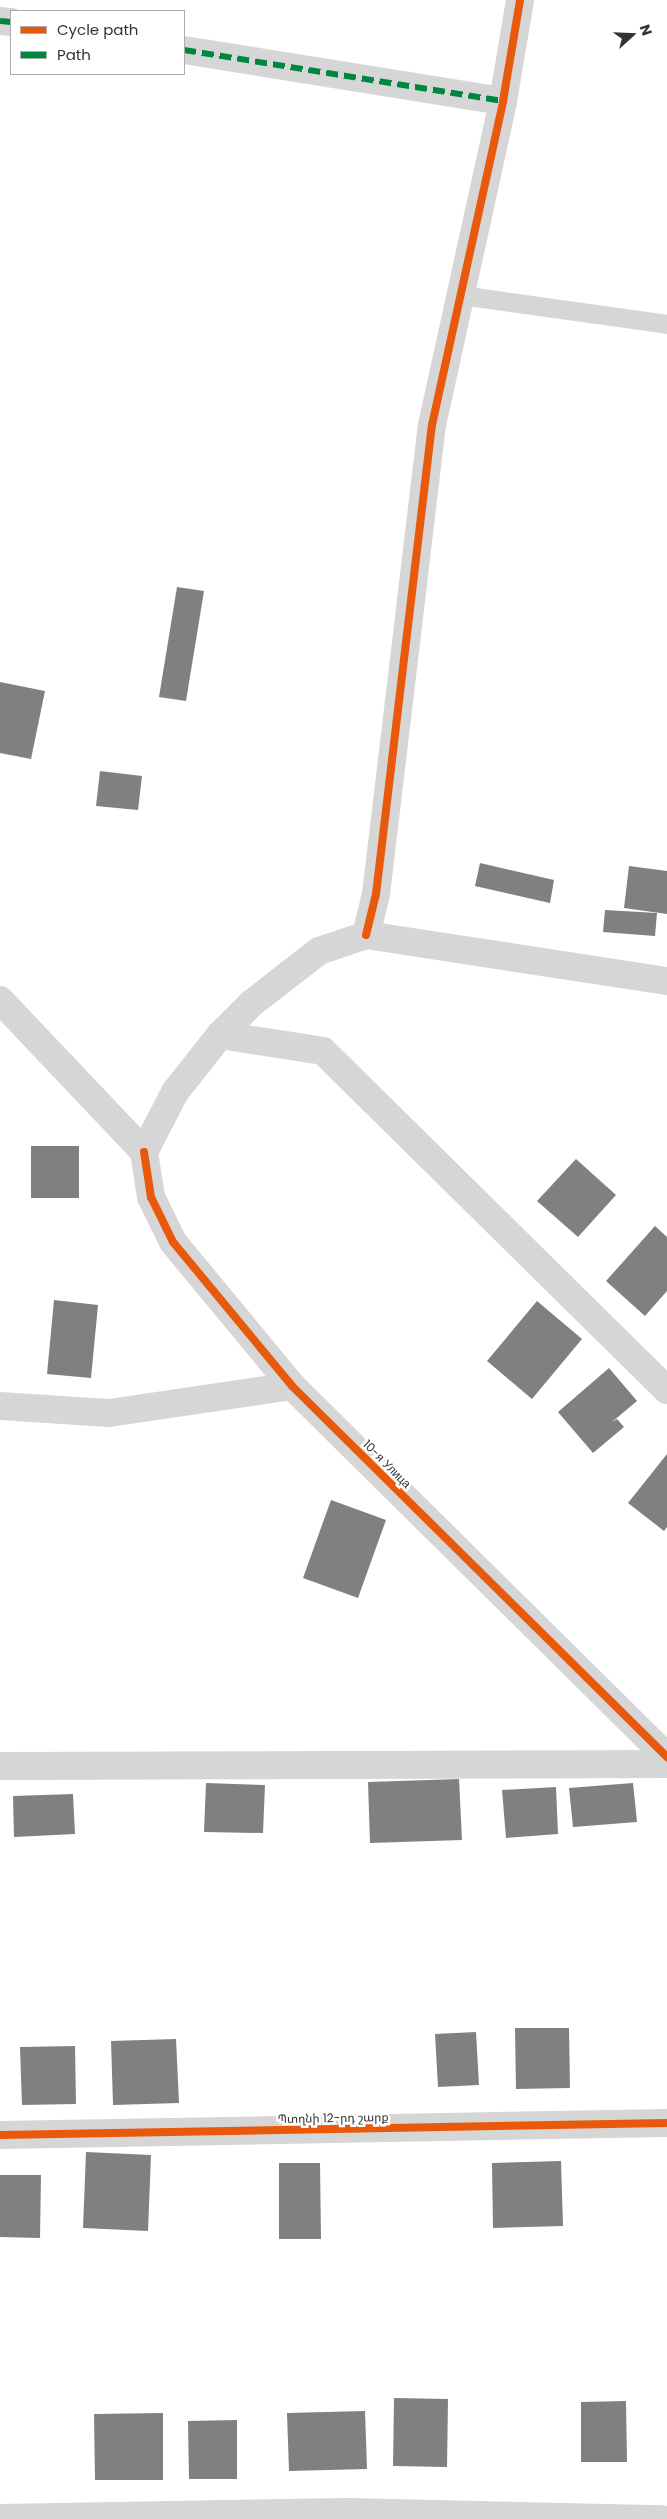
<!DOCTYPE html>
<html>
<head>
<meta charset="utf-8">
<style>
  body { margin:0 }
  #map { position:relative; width:667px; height:2519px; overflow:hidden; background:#fff; font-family:Poppins,"Noto Sans Armenian",sans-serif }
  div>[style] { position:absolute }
  .building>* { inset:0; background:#808080 }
  .lane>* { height:19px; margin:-9.5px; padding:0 9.5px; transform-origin:9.5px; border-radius:9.5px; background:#d6d6d6 }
  .street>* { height:28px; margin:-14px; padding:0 14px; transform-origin:14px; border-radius:14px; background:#d6d6d6 }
  .quiet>* { height:6px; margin-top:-3px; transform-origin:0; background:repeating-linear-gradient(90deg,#00873e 0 12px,transparent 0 18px) }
  .cycleway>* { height:8px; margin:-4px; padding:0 4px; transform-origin:4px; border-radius:4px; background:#e8590c }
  span { translate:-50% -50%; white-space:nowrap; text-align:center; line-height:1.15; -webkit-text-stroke:5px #fff; paint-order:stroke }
  .street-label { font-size:12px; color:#323232 }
  .legend { position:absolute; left:10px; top:10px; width:175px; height:65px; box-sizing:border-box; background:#fff; border:1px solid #adadad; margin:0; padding:6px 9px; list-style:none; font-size:15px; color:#323232 }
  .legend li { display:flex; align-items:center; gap:10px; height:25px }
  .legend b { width:25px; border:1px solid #adadad }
  .north { position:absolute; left:607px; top:10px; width:50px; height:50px; -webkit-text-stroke:4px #fff; paint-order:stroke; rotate:70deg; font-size:14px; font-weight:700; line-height:20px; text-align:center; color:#323232 }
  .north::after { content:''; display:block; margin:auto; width:18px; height:22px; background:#323232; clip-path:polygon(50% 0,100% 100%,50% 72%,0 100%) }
</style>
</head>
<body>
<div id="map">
  <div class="building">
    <div style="clip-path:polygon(177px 587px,204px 591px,186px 701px,159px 697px)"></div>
    <div style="clip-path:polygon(0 682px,45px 691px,31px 759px,0 753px)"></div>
    <div style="clip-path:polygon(100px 771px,142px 776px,138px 810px,96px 806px)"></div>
    <div style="clip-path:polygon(480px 863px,554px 880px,550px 903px,475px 886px)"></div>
    <div style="clip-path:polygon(629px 866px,667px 871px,667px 914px,624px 908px)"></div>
    <div style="clip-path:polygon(605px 910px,657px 913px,655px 936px,603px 932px)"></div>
    <div style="clip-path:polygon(31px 1146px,79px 1146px,79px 1198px,31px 1198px)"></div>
    <div style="clip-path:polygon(576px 1159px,616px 1195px,578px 1237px,537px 1201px)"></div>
    <div style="clip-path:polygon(655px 1226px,667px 1237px,667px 1291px,645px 1316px,606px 1281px)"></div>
    <div style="clip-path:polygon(54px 1300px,98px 1305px,91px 1378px,47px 1374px)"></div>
    <div style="clip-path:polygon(537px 1301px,582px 1339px,532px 1399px,487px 1361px)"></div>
    <div style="clip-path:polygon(609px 1368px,637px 1401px,612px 1422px,617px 1419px,624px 1427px,593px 1453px,558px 1412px)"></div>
    <div style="clip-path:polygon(667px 1454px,667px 1527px,664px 1531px,628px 1503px)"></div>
    <div style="clip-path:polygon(331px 1500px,386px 1520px,358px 1598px,303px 1578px)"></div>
    <div style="clip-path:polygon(459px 1779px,462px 1840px,370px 1843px,368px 1782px)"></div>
    <div style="clip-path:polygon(206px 1783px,265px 1785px,263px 1833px,204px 1832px)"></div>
    <div style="clip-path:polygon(633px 1783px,637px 1822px,573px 1827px,569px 1788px)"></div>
    <div style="clip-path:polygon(556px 1787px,558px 1834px,506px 1838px,502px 1790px)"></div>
    <div style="clip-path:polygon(73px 1794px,75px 1834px,14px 1837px,13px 1796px)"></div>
    <div style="clip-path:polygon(515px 2028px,569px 2028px,570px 2088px,516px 2089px)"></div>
    <div style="clip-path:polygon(476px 2032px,479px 2085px,438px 2087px,435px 2034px)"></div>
    <div style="clip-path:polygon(176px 2039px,179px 2103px,113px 2105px,111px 2041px)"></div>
    <div style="clip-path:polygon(75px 2046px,76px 2104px,22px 2105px,20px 2047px)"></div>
    <div style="clip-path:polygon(86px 2152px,151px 2155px,148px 2231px,83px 2228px)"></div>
    <div style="clip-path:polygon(561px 2161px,563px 2226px,493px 2228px,492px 2163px)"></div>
    <div style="clip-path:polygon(279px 2163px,320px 2163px,321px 2239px,279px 2239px)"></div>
    <div style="clip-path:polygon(0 2175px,41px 2175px,40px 2238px,0 2237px)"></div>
    <div style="clip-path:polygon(394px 2398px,448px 2399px,447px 2467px,393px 2466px)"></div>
    <div style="clip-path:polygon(626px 2401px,627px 2462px,581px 2462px,581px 2402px)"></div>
    <div style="clip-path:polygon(365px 2411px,367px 2469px,289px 2471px,287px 2413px)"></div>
    <div style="clip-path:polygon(163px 2413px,163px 2480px,95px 2480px,94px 2414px)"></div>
    <div style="clip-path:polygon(237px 2420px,237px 2479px,189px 2479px,188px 2421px)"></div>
  </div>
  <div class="lane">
    <div style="left:461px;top:295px;width:208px;rotate:8deg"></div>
  </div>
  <div class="street">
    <div style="left:0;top:21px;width:11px;rotate:5deg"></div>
    <div style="left:184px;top:50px;width:323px;rotate:9.1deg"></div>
    <div style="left:366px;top:935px;width:42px;rotate:-76.3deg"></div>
    <div style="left:376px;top:894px;width:472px;rotate:-83.2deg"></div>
    <div style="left:432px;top:425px;width:332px;rotate:-77.6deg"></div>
    <div style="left:503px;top:101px;width:102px;rotate:-80.4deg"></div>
    <div style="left:0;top:1000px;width:209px;rotate:46.5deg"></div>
    <div style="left:220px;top:1035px;width:104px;rotate:8.8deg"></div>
    <div style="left:323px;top:1051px;width:483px;rotate:44.6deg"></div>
    <div style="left:144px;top:1152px;width:46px;rotate:81.2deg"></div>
    <div style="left:151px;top:1197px;width:50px;rotate:63.9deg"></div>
    <div style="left:173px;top:1242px;width:187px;rotate:50.4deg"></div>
    <div style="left:292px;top:1386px;width:528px;rotate:44.69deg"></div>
    <div style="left:144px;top:1152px;width:68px;rotate:-62.7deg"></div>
    <div style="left:175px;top:1092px;width:73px;rotate:-51.7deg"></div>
    <div style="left:220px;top:1035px;width:45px;rotate:-45deg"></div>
    <div style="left:252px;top:1003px;width:85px;rotate:-37.8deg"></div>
    <div style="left:319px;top:951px;width:50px;rotate:-18.8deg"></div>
    <div style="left:366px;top:935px;width:304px;rotate:8.7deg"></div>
    <div style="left:0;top:1406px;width:109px;rotate:3.7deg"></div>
    <div style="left:109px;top:1413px;width:185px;rotate:-8.4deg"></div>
    <div style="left:0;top:1766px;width:667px;rotate:-0.17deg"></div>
    <div style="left:0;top:2135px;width:667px;rotate:-1.03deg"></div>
    <div style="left:0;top:2518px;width:347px;rotate:-1deg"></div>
    <div style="left:347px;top:2512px;width:315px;rotate:1.3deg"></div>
  </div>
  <div class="quiet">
    <div style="left:0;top:21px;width:11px;rotate:5deg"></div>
    <div style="left:184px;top:50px;width:323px;rotate:9.1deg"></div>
  </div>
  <div class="cycleway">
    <div style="left:366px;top:935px;width:42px;rotate:-76.3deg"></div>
    <div style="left:376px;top:894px;width:472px;rotate:-83.2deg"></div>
    <div style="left:432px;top:425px;width:332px;rotate:-77.6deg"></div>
    <div style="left:503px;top:101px;width:102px;rotate:-80.4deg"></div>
    <div style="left:144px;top:1152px;width:46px;rotate:81.2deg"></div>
    <div style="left:151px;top:1197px;width:50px;rotate:63.9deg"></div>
    <div style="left:173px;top:1242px;width:187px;rotate:50.4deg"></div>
    <div style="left:292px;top:1386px;width:528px;rotate:44.69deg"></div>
    <div style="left:0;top:2135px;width:667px;rotate:-1.03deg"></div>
  </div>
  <div class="street-label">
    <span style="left:387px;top:1464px;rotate:45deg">10-я Улица</span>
    <span style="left:333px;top:2118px;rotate:-1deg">Պտղնի 12-րդ շարք</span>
  </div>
  <ul class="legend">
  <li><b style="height:6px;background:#e8590c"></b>Cycle path</li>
  <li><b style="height:6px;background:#00873e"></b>Path</li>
  </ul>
  <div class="north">N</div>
</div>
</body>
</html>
